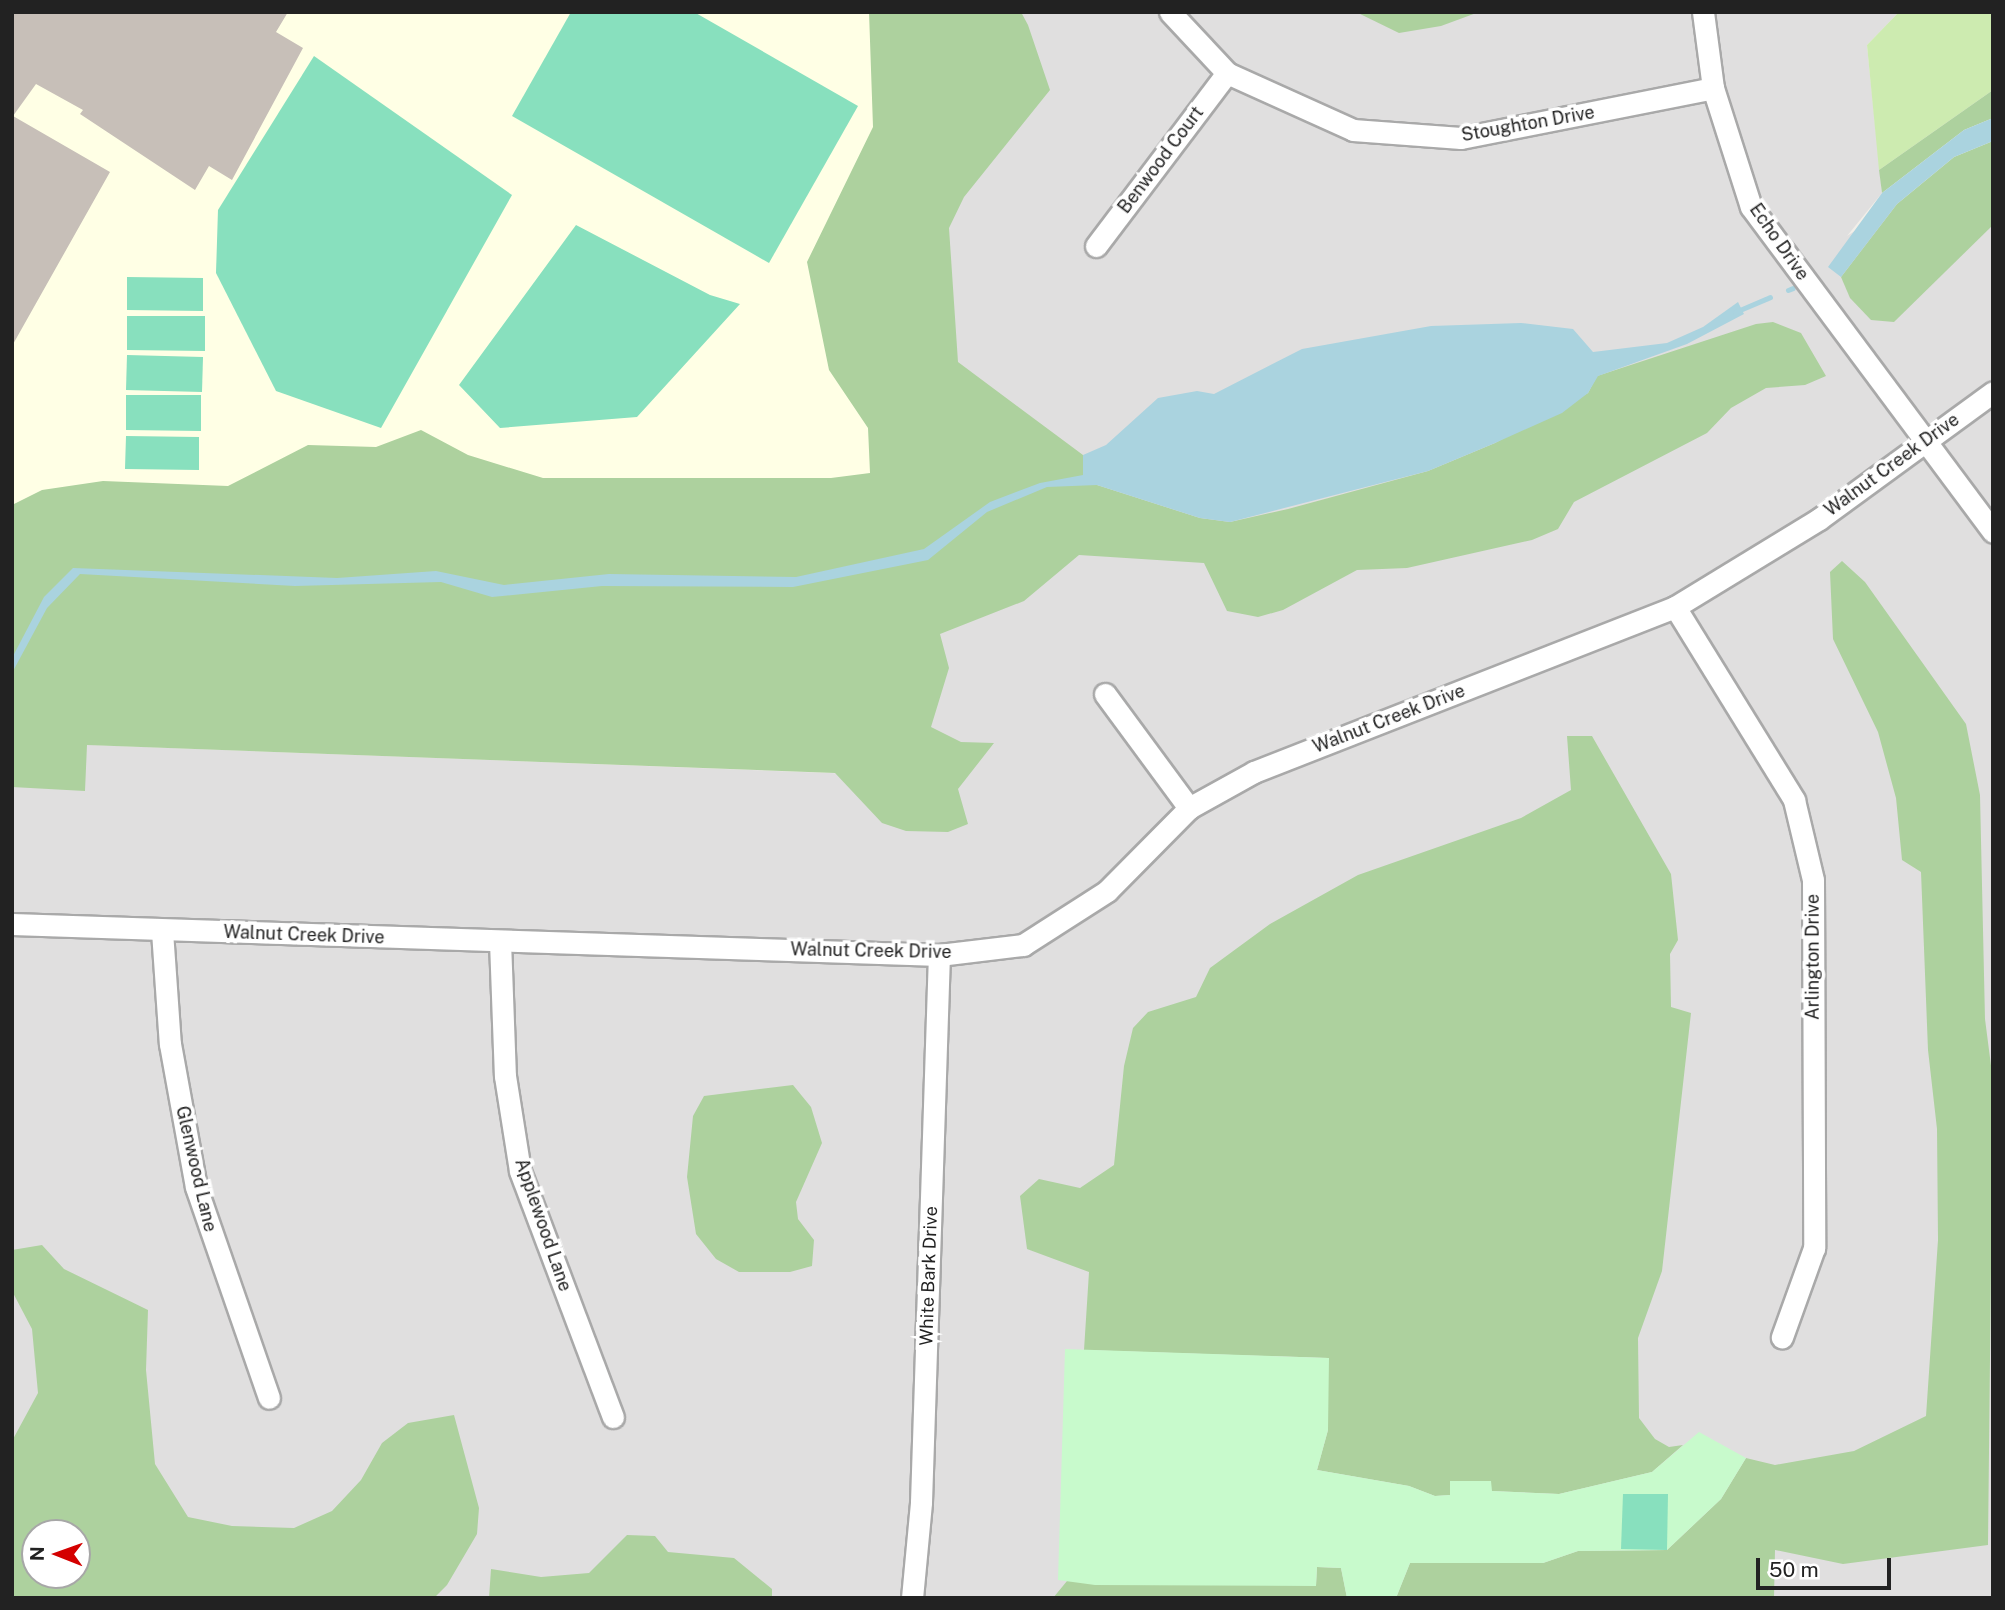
<!DOCTYPE html>
<html>
<head>
<meta charset="utf-8">
<style>
  body { margin:0 }
  #map { position:relative; width:2005px; height:1610px; overflow:hidden; background:#f2efe9; font-family:"Public Sans",sans-serif }
  div>[style] { position:absolute }
  .residential>* { inset:0; background:#e0dfdf }
  .education>* { inset:0; background:#ffffe5 }
  .grass>* { inset:0; background:#cdebb0 }
  .forest>* { inset:0; background:#add19e }
  .park>* { inset:0; background:#c8facc }
  .pitch>* { inset:0; background:#88e0be }
  .water>* { inset:0; background:#aad3df }
  .stream>* { height:5px; margin:-2.5px; padding:0 2.5px; transform-origin:2.5px; border-radius:2.5px; background:#aad3df }
  .building>* { inset:0; background:#c7bfb8 }
  .roads { filter:drop-shadow(2px 0 #a9a9a9) drop-shadow(-2px 0 #a9a9a9) drop-shadow(0 2px #a9a9a9) drop-shadow(0 -2px #a9a9a9) }
  .minor>* { height:21px; margin:-10.5px; padding:0 10.5px; transform-origin:10.5px; border-radius:10.5px; background:#fff }
  span { translate:-50% -50%; white-space:nowrap; text-align:center; line-height:1.15; -webkit-text-stroke:7px #fff; paint-order:stroke }
  .street-label { font-size:18px; color:#222 }
  .frame { position:absolute; inset:0; border:14px solid #222; pointer-events:none }
  .north { position:absolute; left:21px; top:1519px; width:70px; height:70px; box-sizing:border-box; background:#fff; border:2px solid #a7a7a7; border-radius:50%; rotate:271deg; font-size:19px; font-weight:700; line-height:28px; text-align:center; color:#222 }
  .north::after { content:''; display:block; margin:auto; width:24px; height:32px; background:#d40000; clip-path:polygon(50% 0,100% 100%,50% 72%,0 100%) }
  .scale { position:absolute; left:1756px; top:1558px; width:135px; height:32px; box-sizing:border-box; border:4px solid #222; border-top:0; padding-left:9px; font-size:21px; line-height:24px; white-space:nowrap; color:#222; -webkit-text-stroke:5px #fff; paint-order:stroke }
</style>
</head>
<body>
<div id="map">
  <div class="residential">
    <div style="clip-path:polygon(evenodd,890px 12px,1899px 12px,1867px 45px,1882px 193px,1847px 236px,1993px 141px,1993px 1598px,12px 1598px,12px 742px,883px 775px,890px 12px,35px 1533px,77px 1533px,77px 1575px,35px 1575px,35px 1533px)"></div>
  </div>
  <div class="education">
    <div style="clip-path:polygon(12px 12px,890px 12px,886px 628px,12px 593px)"></div>
  </div>
  <div class="grass">
    <div style="clip-path:polygon(1899px 12px,1993px 12px,1993px 90px,1879px 170px,1867px 45px)"></div>
  </div>
  <div class="forest">
    <div style="clip-path:polygon(869px 12px,1021px 12px,1028px 25px,1050px 90px,964px 197px,949px 228px,958px 362px,1083px 455px,1083px 485px,1097px 485px,1200px 518px,1230px 522px,1288px 509px,1428px 471px,1495px 443px,1588px 393px,1597px 376px,1756px 324px,1773px 322px,1801px 333px,1826px 376px,1805px 385px,1766px 388px,1731px 408px,1707px 433px,1574px 502px,1558px 529px,1532px 540px,1407px 568px,1357px 570px,1283px 610px,1258px 617px,1227px 611px,1204px 563px,1079px 555px,1024px 601px,940px 634px,949px 668px,931px 727px,961px 742px,994px 743px,958px 789px,968px 824px,948px 832px,906px 831px,882px 823px,835px 773px,87px 745px,85px 791px,12px 787px,12px 505px,42px 490px,103px 481px,228px 486px,308px 445px,376px 447px,421px 430px,468px 455px,543px 478px,831px 478px,870px 473px,868px 428px,829px 370px,807px 262px,873px 127px)"></div>
    <div style="clip-path:polygon(1356px 12px,1479px 12px,1441px 26px,1399px 33px)"></div>
    <div style="clip-path:polygon(1993px 90px,1993px 118px,1964px 130px,1882px 193px,1879px 170px)"></div>
    <div style="clip-path:polygon(1993px 141px,1993px 225px,1894px 322px,1871px 320px,1850px 298px,1841px 277px,1897px 204px,1954px 157px)"></div>
    <div style="clip-path:polygon(1842px 561px,1865px 582px,1966px 724px,1980px 795px,1985px 1019px,1993px 1081px,1988px 1545px,1843px 1564px,1775px 1550px,1774px 1598px,1396px 1598px,1410px 1563px,1543px 1563px,1578px 1551px,1667px 1550px,1721px 1499px,1746px 1458px,1775px 1465px,1854px 1451px,1926px 1416px,1938px 1240px,1937px 1129px,1928px 1050px,1921px 872px,1902px 860px,1896px 798px,1878px 732px,1833px 639px,1830px 572px)"></div>
    <div style="clip-path:polygon(1567px 736px,1592px 736px,1671px 874px,1678px 940px,1670px 954px,1671px 1007px,1691px 1013px,1662px 1271px,1638px 1338px,1639px 1418px,1655px 1439px,1669px 1447px,1683px 1445px,1652px 1472px,1559px 1494px,1491px 1491px,1491px 1481px,1450px 1481px,1450px 1495px,1435px 1496px,1409px 1486px,1317px 1470px,1328px 1430px,1328px 1358px,1084px 1350px,1089px 1272px,1027px 1249px,1020px 1196px,1039px 1179px,1080px 1188px,1114px 1165px,1124px 1066px,1133px 1028px,1148px 1012px,1196px 997px,1210px 968px,1270px 924px,1358px 875px,1521px 818px,1571px 790px)"></div>
    <div style="clip-path:polygon(793px 1085px,811px 1107px,822px 1143px,796px 1202px,798px 1219px,814px 1240px,812px 1266px,790px 1272px,739px 1272px,716px 1259px,696px 1234px,687px 1177px,693px 1116px,704px 1096px)"></div>
    <div style="clip-path:polygon(evenodd,42px 1245px,64px 1269px,148px 1310px,146px 1370px,155px 1464px,188px 1517px,232px 1526px,294px 1528px,332px 1511px,361px 1480px,382px 1443px,408px 1423px,454px 1415px,479px 1508px,477px 1534px,447px 1585px,434px 1598px,12px 1598px,12px 1441px,38px 1393px,32px 1329px,12px 1291px,12px 1250px,42px 1245px,35px 1533px,77px 1533px,77px 1575px,35px 1575px,35px 1533px)"></div>
    <div style="clip-path:polygon(627px 1535px,655px 1536px,668px 1552px,734px 1558px,772px 1589px,772px 1598px,489px 1598px,491px 1569px,541px 1577px,589px 1573px)"></div>
    <div style="clip-path:polygon(1317px 1567px,1341px 1568px,1347px 1598px,1053px 1598px,1067px 1581px,1316px 1585px)"></div>
  </div>
  <div class="park">
    <div style="clip-path:polygon(1065px 1349px,1329px 1358px,1328px 1430px,1317px 1470px,1409px 1486px,1435px 1496px,1450px 1495px,1450px 1481px,1491px 1481px,1492px 1491px,1559px 1494px,1652px 1472px,1699px 1432px,1746px 1458px,1721px 1499px,1667px 1550px,1578px 1551px,1543px 1563px,1410px 1563px,1396px 1598px,1347px 1598px,1341px 1568px,1317px 1567px,1316px 1586px,1095px 1585px,1058px 1580px)"></div>
  </div>
  <div class="pitch">
    <div style="clip-path:polygon(571px 12px,694px 12px,858px 106px,769px 263px,512px 116px)"></div>
    <div style="clip-path:polygon(314px 56px,512px 195px,381px 428px,276px 391px,216px 273px,218px 210px)"></div>
    <div style="clip-path:polygon(576px 225px,710px 295px,740px 304px,637px 417px,500px 428px,459px 385px)"></div>
    <div style="clip-path:polygon(127px 277px,203px 278px,203px 311px,127px 310px)"></div>
    <div style="clip-path:polygon(127px 316px,205px 316px,205px 351px,127px 350px)"></div>
    <div style="clip-path:polygon(127px 355px,203px 357px,202px 392px,126px 390px)"></div>
    <div style="clip-path:polygon(126px 395px,201px 395px,201px 431px,126px 430px)"></div>
    <div style="clip-path:polygon(126px 436px,199px 437px,199px 470px,125px 469px)"></div>
    <div style="clip-path:polygon(1623px 1494px,1668px 1494px,1667px 1550px,1621px 1549px)"></div>
  </div>
  <div class="water">
    <div style="clip-path:polygon(1993px 118px,1993px 141px,1954px 157px,1897px 204px,1841px 277px,1828px 267px,1882px 193px,1964px 130px)"></div>
    <div style="clip-path:polygon(1738px 302px,1744px 314px,1687px 344px,1598px 376px,1588px 393px,1562px 413px,1495px 443px,1428px 471px,1230px 522px,1200px 518px,1097px 485px,1047px 487px,987px 512px,928px 560px,793px 587px,602px 586px,492px 597px,441px 582px,295px 586px,80px 574px,47px 608px,12px 673px,12px 658px,44px 597px,73px 568px,337px 578px,436px 571px,504px 585px,609px 574px,796px 577px,924px 549px,990px 502px,1040px 483px,1083px 475px,1083px 455px,1106px 445px,1158px 398px,1197px 391px,1214px 394px,1302px 349px,1431px 326px,1521px 323px,1573px 329px,1593px 352px,1667px 343px,1703px 327px)"></div>
  </div>
  <div class="stream">
    <div style="left:1788px;top:290px;width:5px;rotate:-22deg"></div>
    <div style="left:1735px;top:312px;width:38px;rotate:-23deg"></div>
  </div>
  <div class="building">
    <div style="clip-path:polygon(12px 12px,288px 12px,276px 32px,303px 48px,232px 180px,209px 166px,195px 190px,80px 114px,83px 110px,36px 84px,13px 116px,110px 172px,12px 346px)"></div>
  </div>
  <div class="roads">
    <div class="minor">
      <div style="left:1170px;top:12px;width:83px;rotate:46.9deg"></div>
      <div style="left:1227px;top:73px;width:138px;rotate:24.3deg"></div>
      <div style="left:1353px;top:130px;width:108px;rotate:4.2deg"></div>
      <div style="left:1461px;top:138px;width:257px;rotate:-11.2deg"></div>
      <div style="left:1703px;top:12px;width:77px;rotate:82.5deg"></div>
      <div style="left:1713px;top:88px;width:125px;rotate:72.3deg"></div>
      <div style="left:1751px;top:207px;width:405px;rotate:53.3deg"></div>
      <div style="left:1096px;top:246px;width:217px;rotate:-52.9deg"></div>
      <div style="left:1675px;top:607px;width:227px;rotate:58.3deg"></div>
      <div style="left:1794px;top:800px;width:82px;rotate:76.6deg"></div>
      <div style="left:1813px;top:880px;width:368px;rotate:89.8deg"></div>
      <div style="left:1814px;top:1248px;width:95px;rotate:109.8deg"></div>
      <div style="left:1105px;top:694px;width:142px;rotate:53.6deg"></div>
      <div style="left:12px;top:924px;width:928px;rotate:1.92deg"></div>
      <div style="left:939px;top:955px;width:85px;rotate:-6.8deg"></div>
      <div style="left:1023px;top:945px;width:100px;rotate:-32.7deg"></div>
      <div style="left:1107px;top:891px;width:117px;rotate:-45.3deg"></div>
      <div style="left:1189px;top:808px;width:74px;rotate:-29deg"></div>
      <div style="left:1254px;top:772px;width:452px;rotate:-21.4deg"></div>
      <div style="left:1675px;top:607px;width:169px;rotate:-31.4deg"></div>
      <div style="left:1819px;top:519px;width:215px;rotate:-36.1deg"></div>
      <div style="left:162px;top:931px;width:113px;rotate:86deg"></div>
      <div style="left:170px;top:1044px;width:145px;rotate:79.7deg"></div>
      <div style="left:196px;top:1187px;width:223px;rotate:70.9deg"></div>
      <div style="left:500px;top:941px;width:135px;rotate:87.9deg"></div>
      <div style="left:505px;top:1076px;width:96px;rotate:81deg"></div>
      <div style="left:520px;top:1171px;width:263px;rotate:69.3deg"></div>
      <div style="left:912px;top:1598px;width:96px;rotate:-84.6deg"></div>
      <div style="left:921px;top:1502px;width:547px;rotate:-88.12deg"></div>
    </div>
  </div>
  <div class="street-label">
    <span style="left:1528px;top:124px;rotate:-10deg">Stoughton Drive</span>
    <span style="left:1161px;top:160px;rotate:-53deg">Benwood Court</span>
    <span style="left:1779px;top:242px;rotate:55deg">Echo Drive</span>
    <span style="left:1892px;top:465px;rotate:-36deg">Walnut Creek Drive</span>
    <span style="left:1389px;top:719px;rotate:-21deg">Walnut Creek Drive</span>
    <span style="left:304px;top:935px;rotate:2deg">Walnut Creek Drive</span>
    <span style="left:871px;top:951px;rotate:1deg">Walnut Creek Drive</span>
    <span style="left:1813px;top:957px;rotate:-90deg">Arlington Drive</span>
    <span style="left:196px;top:1169px;rotate:77deg">Glenwood Lane</span>
    <span style="left:543px;top:1225px;rotate:71deg">Applewood Lane</span>
    <span style="left:929px;top:1276px;rotate:-88deg">White Bark Drive</span>
  </div>
  <div class="frame"></div>
  <div class="north">N</div>
  <div class="scale">50 m</div>
</div>
</body>
</html>
